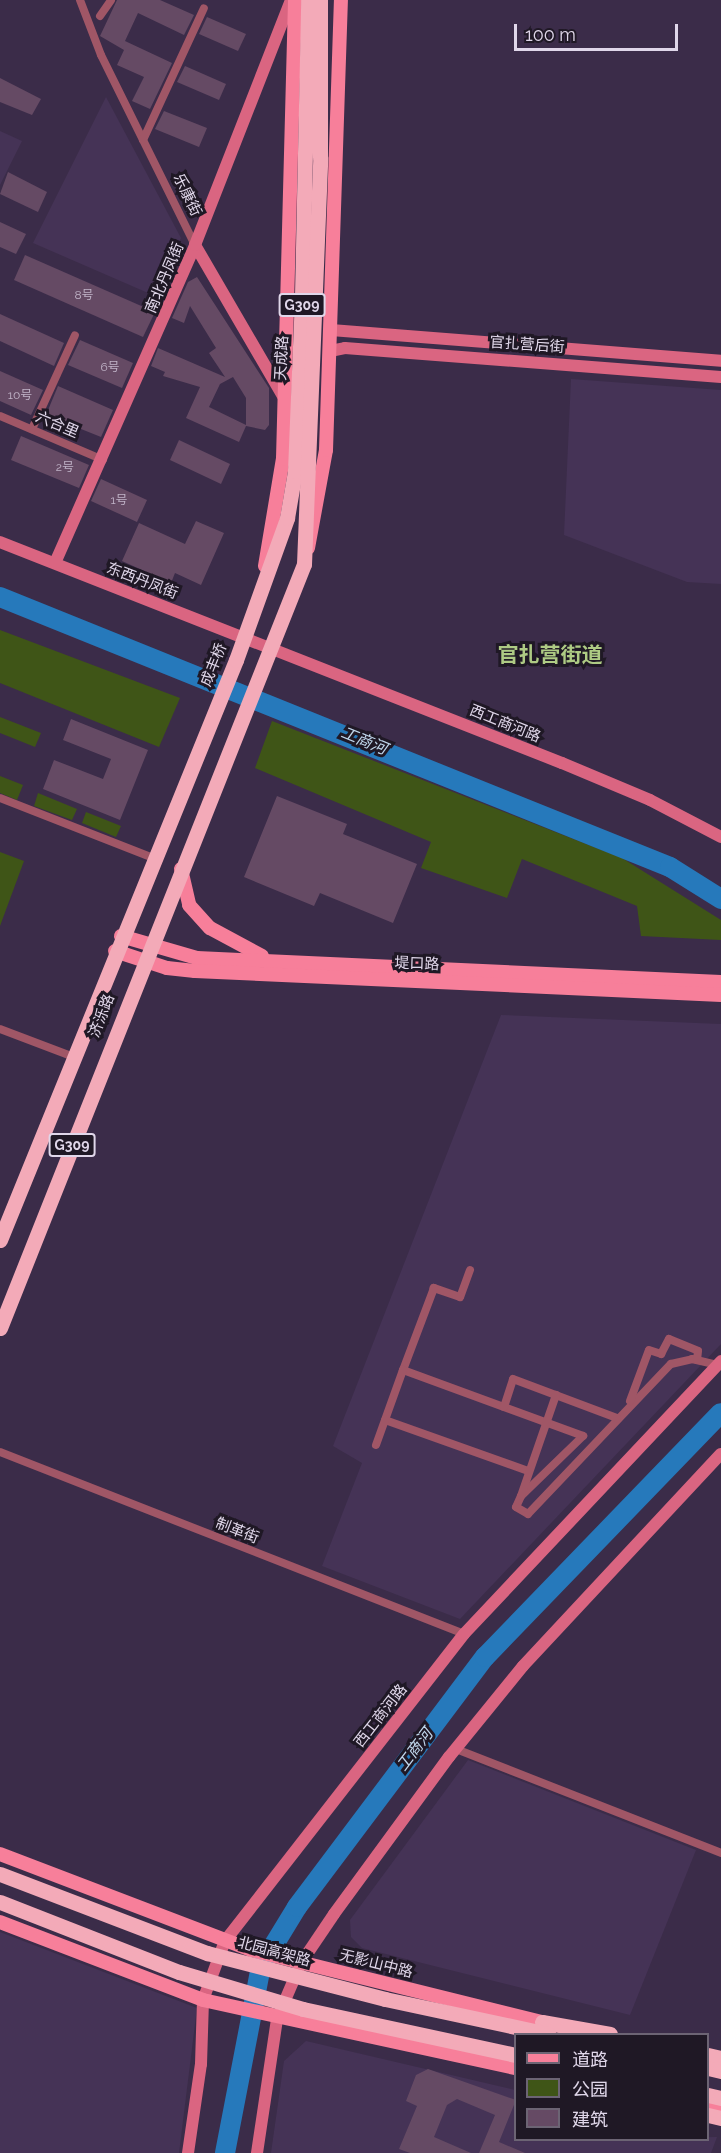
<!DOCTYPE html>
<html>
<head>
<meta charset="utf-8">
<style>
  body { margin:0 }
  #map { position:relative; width:721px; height:2153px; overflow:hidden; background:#3b2c49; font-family:Raleway,"Noto Sans SC",sans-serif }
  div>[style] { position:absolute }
  .built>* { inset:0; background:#453356 }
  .green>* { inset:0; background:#3f5517 }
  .river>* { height:20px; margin:-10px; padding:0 10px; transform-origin:10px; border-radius:10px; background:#2679bb }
  .building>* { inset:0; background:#654a64 }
  .street>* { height:8px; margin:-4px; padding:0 4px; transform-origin:4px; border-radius:4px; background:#a05666 }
  .secondary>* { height:12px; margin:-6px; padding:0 6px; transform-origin:6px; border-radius:6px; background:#da6581 }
  .primary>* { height:14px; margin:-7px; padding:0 7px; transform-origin:7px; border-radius:7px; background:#f77f9a }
  .highway>* { height:15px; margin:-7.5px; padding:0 7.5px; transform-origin:7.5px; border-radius:7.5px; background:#f3aab8 }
  .highway-bridge>* { height:15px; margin:-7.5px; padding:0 7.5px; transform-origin:7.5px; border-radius:7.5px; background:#f3aab8 }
  span { translate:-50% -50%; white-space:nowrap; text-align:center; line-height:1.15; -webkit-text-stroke:6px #1f1825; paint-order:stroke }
  .number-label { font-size:12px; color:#c1b4c8 }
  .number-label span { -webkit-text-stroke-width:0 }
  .shield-label span { padding:2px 4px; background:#1f1825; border:2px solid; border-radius:4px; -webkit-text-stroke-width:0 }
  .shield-label { font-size:14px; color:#e0d7ea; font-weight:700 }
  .street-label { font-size:15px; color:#e0d7ea }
  .water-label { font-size:16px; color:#c1d7ec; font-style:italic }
  .district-label { font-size:21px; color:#aecb84; font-weight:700 }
  .legend { position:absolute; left:514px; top:2033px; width:195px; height:108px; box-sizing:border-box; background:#1f1825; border:2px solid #6c6474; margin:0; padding:8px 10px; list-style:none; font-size:18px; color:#e0d7ea }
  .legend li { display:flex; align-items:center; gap:12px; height:30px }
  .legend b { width:30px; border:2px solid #6c6474 }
  .scale { position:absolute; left:514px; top:24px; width:164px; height:27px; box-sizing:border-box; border:3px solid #e0d7ea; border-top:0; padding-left:8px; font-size:18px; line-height:21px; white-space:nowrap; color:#e0d7ea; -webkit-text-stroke:4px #1f1825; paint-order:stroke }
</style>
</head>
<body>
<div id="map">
  <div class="built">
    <div style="clip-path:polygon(106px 97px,181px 238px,155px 296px,33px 243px)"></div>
    <div style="clip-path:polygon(0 131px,22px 141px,0 185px)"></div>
    <div style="clip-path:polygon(571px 379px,721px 390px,721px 584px,687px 582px,564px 535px)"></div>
    <div style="clip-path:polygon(501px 1015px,721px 1024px,721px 1344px,460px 1619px,322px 1566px,362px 1463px,333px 1446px)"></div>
    <div style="clip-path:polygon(468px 1760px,696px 1850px,630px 2015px,362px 1948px,351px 1937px,350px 1920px)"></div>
    <div style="clip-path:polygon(0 1932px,197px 2008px,179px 2153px,0 2153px)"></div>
    <div style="clip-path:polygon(306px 2041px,515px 2090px,516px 2140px,717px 2137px,711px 2153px,271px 2153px,284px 2061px)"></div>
  </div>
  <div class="green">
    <div style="clip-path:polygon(0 630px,180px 698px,159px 747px,0 683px)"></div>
    <div style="clip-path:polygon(0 717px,41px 733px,35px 747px,0 733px)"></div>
    <div style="clip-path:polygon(272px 721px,622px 858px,721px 920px,721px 940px,641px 936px,637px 906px,522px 859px,507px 898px,421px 868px,431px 842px,255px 768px)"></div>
    <div style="clip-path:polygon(0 776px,23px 785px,17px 800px,0 793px)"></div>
    <div style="clip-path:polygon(38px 793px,77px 809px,72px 820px,34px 806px)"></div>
    <div style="clip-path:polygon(86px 812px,121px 826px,116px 837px,82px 823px)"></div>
    <div style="clip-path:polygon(0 852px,24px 861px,0 926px)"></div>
  </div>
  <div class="river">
    <div style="left:0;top:597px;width:722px;rotate:21.95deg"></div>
    <div style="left:670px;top:867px;width:60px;rotate:32.1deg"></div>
    <div style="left:225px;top:2153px;width:190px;rotate:-79.1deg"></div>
    <div style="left:261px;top:1966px;width:69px;rotate:-58.6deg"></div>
    <div style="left:297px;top:1907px;width:313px;rotate:-53.1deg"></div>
    <div style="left:485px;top:1657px;width:339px;rotate:-46deg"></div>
  </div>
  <div class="building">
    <div style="clip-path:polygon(117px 0,160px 0,194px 15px,184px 35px,138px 13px,125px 41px,172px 63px,150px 109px,132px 101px,144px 77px,117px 65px,124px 50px,100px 36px)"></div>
    <div style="clip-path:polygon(207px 17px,246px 34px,238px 51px,199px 34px)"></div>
    <div style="clip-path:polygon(185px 66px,226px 84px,219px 100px,177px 82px)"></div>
    <div style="clip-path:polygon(0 78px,41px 99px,32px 115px,0 102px)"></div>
    <div style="clip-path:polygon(164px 111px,207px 128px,199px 147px,155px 129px)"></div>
    <div style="clip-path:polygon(8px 172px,47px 192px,38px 212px,0 194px)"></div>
    <div style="clip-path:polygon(0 222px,26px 234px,16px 254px,0 247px)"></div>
    <div style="clip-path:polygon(25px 255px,155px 312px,143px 337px,14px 280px)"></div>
    <div style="clip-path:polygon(evenodd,197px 277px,269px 388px,269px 425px,265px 430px,246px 426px,239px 442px,186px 418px,200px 387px,163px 376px,165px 372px,151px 366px,158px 348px,225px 377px,209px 353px,216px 348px,190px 306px,184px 323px,172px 318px,188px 282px,197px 277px,233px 377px,246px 398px,246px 425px,209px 407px,220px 384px,233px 377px)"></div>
    <div style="clip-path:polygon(0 314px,64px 343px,54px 366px,0 341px)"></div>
    <div style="clip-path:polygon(80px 340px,133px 363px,122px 388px,68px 365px)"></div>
    <div style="clip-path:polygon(0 371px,43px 390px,31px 415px,0 401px)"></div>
    <div style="clip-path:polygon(58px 386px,113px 410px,101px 437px,46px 415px)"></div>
    <div style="clip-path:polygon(21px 436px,89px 465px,79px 488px,11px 460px)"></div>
    <div style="clip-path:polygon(179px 440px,230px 464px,221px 484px,170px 460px)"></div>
    <div style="clip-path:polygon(101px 479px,147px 500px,137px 522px,91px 501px)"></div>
    <div style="clip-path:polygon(196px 521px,224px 533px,201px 585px,175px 573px,171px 583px,122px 561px,139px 523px,185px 544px)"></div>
    <div style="clip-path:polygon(71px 719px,148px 750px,120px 820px,43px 789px,54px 760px,103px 779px,111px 759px,63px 740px)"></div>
    <div style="clip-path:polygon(277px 796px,347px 824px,343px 834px,417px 864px,393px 923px,320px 893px,314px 906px,244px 877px)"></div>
    <div style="clip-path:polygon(428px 2069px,516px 2100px,499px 2142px,525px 2153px,479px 2153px,495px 2115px,457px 2099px,447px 2105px,434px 2137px,471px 2153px,410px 2153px,399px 2149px,417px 2106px,406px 2101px,416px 2075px)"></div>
  </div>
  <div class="street">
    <div style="left:80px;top:0;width:59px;rotate:69.1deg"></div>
    <div style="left:101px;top:55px;width:212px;rotate:63.7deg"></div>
    <div style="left:100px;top:16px;width:19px;rotate:-55deg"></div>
    <div style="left:143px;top:140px;width:145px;rotate:-65.2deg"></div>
    <div style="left:0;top:416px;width:112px;rotate:23.1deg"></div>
    <div style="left:32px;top:429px;width:103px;rotate:-65.4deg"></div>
    <div style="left:0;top:798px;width:164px;rotate:21.4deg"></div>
    <div style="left:0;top:1029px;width:79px;rotate:20.7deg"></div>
    <div style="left:470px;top:1270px;width:29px;rotate:110deg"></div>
    <div style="left:460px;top:1297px;width:28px;rotate:-161deg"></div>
    <div style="left:434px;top:1288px;width:88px;rotate:110.7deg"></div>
    <div style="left:403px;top:1370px;width:192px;rotate:20.1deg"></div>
    <div style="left:583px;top:1436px;width:86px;rotate:135.9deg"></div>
    <div style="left:521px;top:1496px;width:12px;rotate:114deg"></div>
    <div style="left:516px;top:1507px;width:14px;rotate:30deg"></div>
    <div style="left:528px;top:1514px;width:207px;rotate:-46.4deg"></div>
    <div style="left:671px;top:1364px;width:22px;rotate:-13deg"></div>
    <div style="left:692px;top:1359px;width:26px;rotate:13deg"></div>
    <div style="left:630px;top:1401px;width:54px;rotate:-69.6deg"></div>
    <div style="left:649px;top:1350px;width:13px;rotate:18deg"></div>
    <div style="left:661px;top:1354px;width:17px;rotate:-62deg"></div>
    <div style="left:669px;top:1339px;width:31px;rotate:22deg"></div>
    <div style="left:698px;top:1351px;width:9px;rotate:96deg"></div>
    <div style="left:504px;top:1407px;width:29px;rotate:-72deg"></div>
    <div style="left:513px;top:1379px;width:111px;rotate:20.6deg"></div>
    <div style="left:385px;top:1420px;width:152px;rotate:19.6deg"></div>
    <div style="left:376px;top:1445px;width:80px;rotate:-70.2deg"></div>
    <div style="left:0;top:1452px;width:498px;rotate:21.4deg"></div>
    <div style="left:521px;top:1496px;width:107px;rotate:-70.9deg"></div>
    <div style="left:456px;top:1749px;width:285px;rotate:21.4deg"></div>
  </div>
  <div class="secondary">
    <div style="left:195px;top:245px;width:175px;rotate:59.8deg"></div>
    <div style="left:331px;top:330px;width:391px;rotate:4.5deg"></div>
    <div style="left:330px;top:351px;width:15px;rotate:-11deg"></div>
    <div style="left:345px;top:348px;width:377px;rotate:4.4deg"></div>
    <div style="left:0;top:542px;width:604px;rotate:21.47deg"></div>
    <div style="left:562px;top:763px;width:95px;rotate:22.8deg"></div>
    <div style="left:650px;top:800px;width:80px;rotate:27.5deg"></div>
    <div style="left:55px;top:563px;width:347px;rotate:-66.2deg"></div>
    <div style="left:195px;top:245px;width:263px;rotate:-68.6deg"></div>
    <div style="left:188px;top:2153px;width:90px;rotate:-81.7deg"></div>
    <div style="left:201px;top:2064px;width:64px;rotate:-88.2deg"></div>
    <div style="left:203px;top:2000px;width:63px;rotate:-69.6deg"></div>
    <div style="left:225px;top:1941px;width:389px;rotate:-52.1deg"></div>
    <div style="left:464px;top:1634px;width:375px;rotate:-46.7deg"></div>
    <div style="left:257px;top:2153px;width:135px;rotate:-81.5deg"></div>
    <div style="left:277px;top:2019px;width:61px;rotate:-66.8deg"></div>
    <div style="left:301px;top:1963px;width:59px;rotate:-56deg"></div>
    <div style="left:334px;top:1914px;width:195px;rotate:-53.8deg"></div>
    <div style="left:449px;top:1757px;width:117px;rotate:-50.9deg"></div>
    <div style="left:523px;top:1666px;width:290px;rotate:-47deg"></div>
  </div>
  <div class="primary">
    <div style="left:308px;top:548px;width:100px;rotate:-79.6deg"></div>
    <div style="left:326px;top:450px;width:450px;rotate:-88.1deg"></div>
    <div style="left:265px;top:566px;width:109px;rotate:-80.5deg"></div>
    <div style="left:283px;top:459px;width:459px;rotate:-88.5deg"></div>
    <div style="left:181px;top:869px;width:37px;rotate:77deg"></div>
    <div style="left:189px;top:905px;width:31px;rotate:48deg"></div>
    <div style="left:210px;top:928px;width:59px;rotate:28.3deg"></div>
    <div style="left:121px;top:936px;width:79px;rotate:16.1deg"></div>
    <div style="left:197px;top:958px;width:525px;rotate:2.62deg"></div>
    <div style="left:115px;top:951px;width:55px;rotate:18.1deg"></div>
    <div style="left:167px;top:968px;width:28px;rotate:6deg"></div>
    <div style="left:195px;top:971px;width:527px;rotate:2.61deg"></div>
    <div style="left:0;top:1854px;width:269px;rotate:20.9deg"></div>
    <div style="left:251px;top:1950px;width:311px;rotate:13.9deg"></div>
    <div style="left:0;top:1922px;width:217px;rotate:21deg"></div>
    <div style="left:203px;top:2000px;width:320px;rotate:12.3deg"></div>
    <div style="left:708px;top:2105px;width:13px;rotate:13deg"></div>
  </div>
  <div class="highway">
    <div style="left:0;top:1240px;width:626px;rotate:-67.86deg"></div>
    <div style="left:236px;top:660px;width:151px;rotate:-70.2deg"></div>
    <div style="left:287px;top:518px;width:48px;rotate:-80.3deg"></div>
    <div style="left:295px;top:471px;width:175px;rotate:-87.7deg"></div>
    <div style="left:302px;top:296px;width:296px;rotate:-88.8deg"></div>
    <div style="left:0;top:1328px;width:822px;rotate:-68.3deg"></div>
    <div style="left:304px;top:564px;width:407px;rotate:-87.7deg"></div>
    <div style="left:320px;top:157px;width:157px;rotate:-90deg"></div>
    <div style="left:542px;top:2022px;width:69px;rotate:10deg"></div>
    <div style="left:708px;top:2055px;width:13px;rotate:13deg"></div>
    <div style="left:708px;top:2068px;width:13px;rotate:13deg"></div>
    <div style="left:708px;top:2095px;width:13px;rotate:13deg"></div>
    <div style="left:708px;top:2115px;width:13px;rotate:13deg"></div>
  </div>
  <div class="highway-bridge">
    <div style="left:0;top:1874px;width:222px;rotate:20.9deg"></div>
    <div style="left:207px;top:1953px;width:184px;rotate:14.5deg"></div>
    <div style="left:385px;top:1999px;width:167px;rotate:12.1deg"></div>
    <div style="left:0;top:1902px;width:192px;rotate:21.4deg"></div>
    <div style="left:179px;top:1972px;width:129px;rotate:16.6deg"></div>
    <div style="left:303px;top:2009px;width:218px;rotate:12.2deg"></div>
  </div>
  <div class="number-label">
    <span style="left:84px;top:296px">8号</span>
    <span style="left:110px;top:368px">6号</span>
    <span style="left:20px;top:396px">10号</span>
    <span style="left:65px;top:468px">2号</span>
    <span style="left:119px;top:501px">1号</span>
  </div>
  <div class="shield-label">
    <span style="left:302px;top:305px">G309</span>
    <span style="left:72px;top:1145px">G309</span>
  </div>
  <div class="street-label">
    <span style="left:187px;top:195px;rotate:64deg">乐康街</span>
    <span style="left:165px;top:278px;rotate:-67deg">南北丹凤街</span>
    <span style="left:527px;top:345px;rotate:4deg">官扎营后街</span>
    <span style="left:282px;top:358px;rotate:-87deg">天成路</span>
    <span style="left:57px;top:425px;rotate:23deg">六合里</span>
    <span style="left:142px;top:581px;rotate:21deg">东西丹凤街</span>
    <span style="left:214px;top:665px;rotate:-68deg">成丰桥</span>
    <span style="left:505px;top:724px;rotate:22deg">西工商河路</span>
    <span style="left:417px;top:964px;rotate:2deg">堤口路</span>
    <span style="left:102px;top:1016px;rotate:-69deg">济泺路</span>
    <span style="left:237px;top:1531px;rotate:21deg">制革街</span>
    <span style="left:381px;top:1716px;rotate:-52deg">西工商河路</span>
    <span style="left:274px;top:1952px;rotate:15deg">北园高架路</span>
    <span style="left:376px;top:1964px;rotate:14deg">无影山中路</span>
  </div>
  <div class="water-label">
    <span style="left:364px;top:741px;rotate:22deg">工商河</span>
    <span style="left:415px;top:1750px;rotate:-53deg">工商河</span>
  </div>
  <div class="district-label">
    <span style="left:550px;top:655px">官扎营街道</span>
  </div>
  <ul class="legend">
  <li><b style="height:8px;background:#f77f9a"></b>道路</li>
  <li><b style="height:16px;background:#3f5517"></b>公园</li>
  <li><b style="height:16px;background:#654a64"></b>建筑</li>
  </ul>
  <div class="scale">100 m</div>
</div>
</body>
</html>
